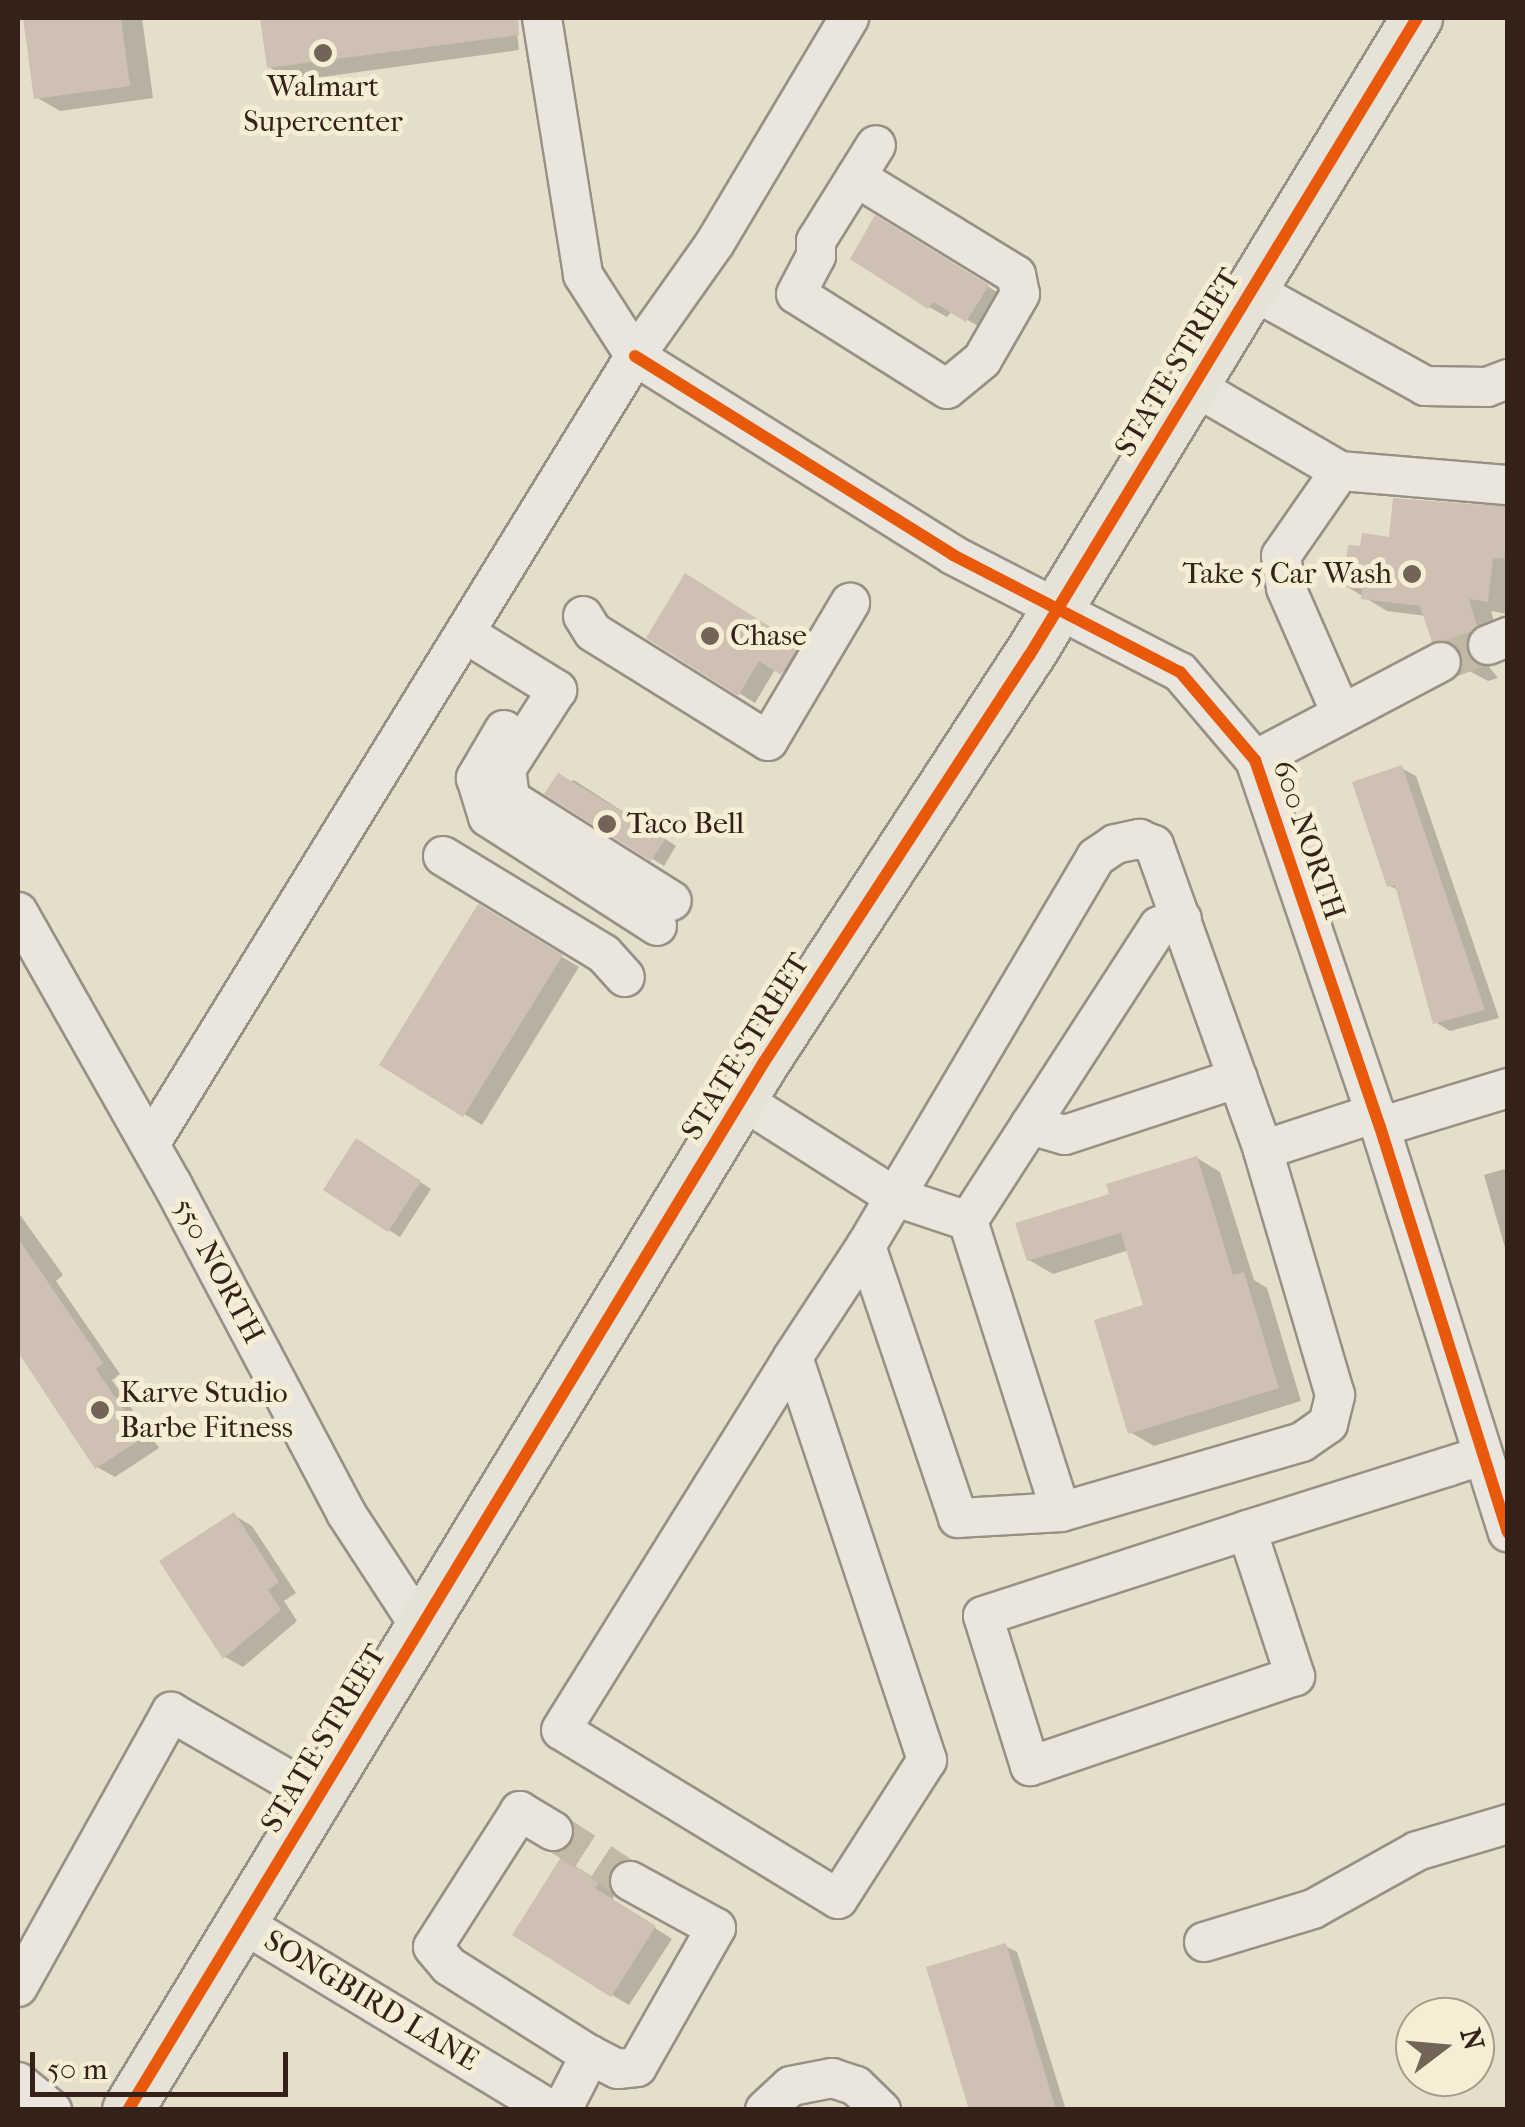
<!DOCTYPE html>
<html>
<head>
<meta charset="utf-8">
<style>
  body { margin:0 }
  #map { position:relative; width:1525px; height:2127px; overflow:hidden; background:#e5deca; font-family:"IM FELL French Canon",serif }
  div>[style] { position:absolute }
  .shadow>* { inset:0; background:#0003 }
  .building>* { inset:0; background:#cec0b2 }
  .minor-tunnel>* { height:38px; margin-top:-19px; transform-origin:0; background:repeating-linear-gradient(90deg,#c2b8a6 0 38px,transparent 0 57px) }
  .roads { filter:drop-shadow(2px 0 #979185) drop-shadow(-2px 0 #979185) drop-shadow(0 2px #979185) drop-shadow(0 -2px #979185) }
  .minor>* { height:38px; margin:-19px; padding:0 19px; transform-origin:19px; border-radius:19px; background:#eae6dd }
  .major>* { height:50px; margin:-25px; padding:0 25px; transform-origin:25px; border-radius:25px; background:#e7e2d7 }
  .cycleway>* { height:12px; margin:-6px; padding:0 6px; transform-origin:6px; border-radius:6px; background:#e8590c }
  .dots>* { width:28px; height:28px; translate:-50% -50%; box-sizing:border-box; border:5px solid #f6edd5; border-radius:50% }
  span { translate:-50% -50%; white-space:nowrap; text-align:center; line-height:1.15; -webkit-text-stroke:10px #f6edd5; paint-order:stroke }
  .poi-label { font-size:30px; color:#342218 }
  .right { translate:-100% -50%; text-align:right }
  .left { translate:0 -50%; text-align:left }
  .street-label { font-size:30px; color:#342218 }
  .frame { position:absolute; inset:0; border:20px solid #342218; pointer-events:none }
  .north { position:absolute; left:1395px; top:1997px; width:100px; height:100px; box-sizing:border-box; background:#f6edd5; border:2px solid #a89c89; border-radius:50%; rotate:74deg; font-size:28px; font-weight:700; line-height:40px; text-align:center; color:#342218 }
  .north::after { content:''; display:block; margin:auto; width:35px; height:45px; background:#726456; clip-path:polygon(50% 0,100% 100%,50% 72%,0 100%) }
  .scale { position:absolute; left:30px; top:2052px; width:258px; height:45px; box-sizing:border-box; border:5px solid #342218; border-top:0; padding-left:12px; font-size:30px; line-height:35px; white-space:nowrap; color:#342218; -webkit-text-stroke:8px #f6edd5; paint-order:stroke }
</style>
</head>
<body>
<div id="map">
  <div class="shadow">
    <div style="clip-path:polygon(25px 18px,142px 18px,153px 98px,60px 111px,36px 97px)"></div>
    <div style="clip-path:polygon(262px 18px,515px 18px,519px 50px,293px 81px,269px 67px)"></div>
    <div style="clip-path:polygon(876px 218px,1005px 297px,985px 330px,952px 311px,947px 317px,929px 307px)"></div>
    <div style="clip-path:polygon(1396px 501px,1508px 506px,1508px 614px,1491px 611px,1500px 640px,1489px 655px,1490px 668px,1498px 678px,1488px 681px,1464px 668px,1460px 654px,1434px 640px,1426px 616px,1387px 611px,1346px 586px,1362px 549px,1391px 540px)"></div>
    <div style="clip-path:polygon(701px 586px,813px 656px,798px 682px,776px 668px,755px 703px,649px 637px)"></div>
    <div style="clip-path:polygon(1401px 768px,1416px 776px,1499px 1018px,1450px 1031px,1435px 1022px,1400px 891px,1390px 886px)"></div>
    <div style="clip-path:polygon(574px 780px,676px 846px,664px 866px,548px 793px)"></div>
    <div style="clip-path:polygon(479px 907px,579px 967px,482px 1125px,382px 1064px)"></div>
    <div style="clip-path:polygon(368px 1148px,431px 1189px,400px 1237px,389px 1230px)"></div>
    <div style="clip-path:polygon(1197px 1158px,1220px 1172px,1254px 1280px,1267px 1288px,1301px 1401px,1154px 1446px,1130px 1432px,1146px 1307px,1129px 1250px,1053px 1274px,1029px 1260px,1112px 1196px)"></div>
    <div style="clip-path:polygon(1508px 1168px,1508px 1258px,1484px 1175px)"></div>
    <div style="clip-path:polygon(18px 1212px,63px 1275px,56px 1281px,120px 1374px,112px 1380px,159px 1448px,115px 1477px,97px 1467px,18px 1347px)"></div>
    <div style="clip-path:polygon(234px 1515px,252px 1526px,296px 1593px,284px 1601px,297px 1621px,243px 1667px,225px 1657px,163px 1562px)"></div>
    <div style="clip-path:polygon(580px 1870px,616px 1893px,612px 1900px,672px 1939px,629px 2005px,612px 1995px)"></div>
    <div style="clip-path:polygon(1005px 1946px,1017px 1952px,1066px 2110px,972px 2110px)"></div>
  </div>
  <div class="building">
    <div style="clip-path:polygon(23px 18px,121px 18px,130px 86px,34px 99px)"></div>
    <div style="clip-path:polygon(260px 18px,518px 18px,519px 35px,267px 68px)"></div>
    <div style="clip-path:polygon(875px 215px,989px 285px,966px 322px,933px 302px,928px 309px,850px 259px)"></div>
    <div style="clip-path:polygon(1393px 498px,1508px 507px,1508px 559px,1493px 558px,1488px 602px,1469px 599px,1477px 626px,1466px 641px,1467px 652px,1477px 664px,1462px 669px,1454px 644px,1432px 642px,1420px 606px,1361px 599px,1362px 589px,1343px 587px,1348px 545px,1360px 546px,1362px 533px,1389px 537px)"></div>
    <div style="clip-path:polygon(685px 573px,799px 645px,781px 675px,759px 661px,738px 696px,646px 638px)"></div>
    <div style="clip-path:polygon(1402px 765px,1485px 1010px,1433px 1024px,1395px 885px,1387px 887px,1352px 782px)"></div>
    <div style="clip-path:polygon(558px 773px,666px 838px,651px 861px,544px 794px)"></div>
    <div style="clip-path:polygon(478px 904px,563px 955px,463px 1117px,379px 1065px)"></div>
    <div style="clip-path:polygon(356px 1138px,421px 1181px,388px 1232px,323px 1190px)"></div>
    <div style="clip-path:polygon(1197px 1156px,1233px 1275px,1244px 1272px,1279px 1388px,1128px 1434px,1094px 1320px,1143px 1305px,1121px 1233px,1027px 1261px,1015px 1223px,1109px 1194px,1106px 1184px)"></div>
    <div style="clip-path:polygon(18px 1238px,103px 1363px,96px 1369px,143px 1438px,95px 1469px,18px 1352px)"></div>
    <div style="clip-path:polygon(234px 1512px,279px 1582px,268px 1590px,281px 1610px,223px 1659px,159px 1561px)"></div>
    <div style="clip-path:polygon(561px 1857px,600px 1881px,595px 1888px,656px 1926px,611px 1997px,512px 1935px)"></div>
    <div style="clip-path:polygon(1006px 1943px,1056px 2110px,969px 2110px,926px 1967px)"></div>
  </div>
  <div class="minor-tunnel">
    <div style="left:1441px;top:662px;width:50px;rotate:-19.9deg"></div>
    <div style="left:553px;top:1831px;width:92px;rotate:33deg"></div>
  </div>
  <div class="roads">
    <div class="minor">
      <div style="left:542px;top:18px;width:260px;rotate:80.9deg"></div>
      <div style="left:583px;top:275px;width:96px;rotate:57.3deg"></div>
      <div style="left:635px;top:356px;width:375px;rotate:32deg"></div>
      <div style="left:953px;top:555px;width:255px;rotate:27.3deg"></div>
      <div style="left:1180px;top:672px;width:116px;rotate:49.6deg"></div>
      <div style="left:1255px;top:760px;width:388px;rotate:71.2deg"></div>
      <div style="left:1380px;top:1127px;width:425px;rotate:72.5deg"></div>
      <div style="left:856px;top:177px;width:188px;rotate:31.5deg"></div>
      <div style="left:1016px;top:275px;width:19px;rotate:78deg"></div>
      <div style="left:1020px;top:294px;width:76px;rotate:119.9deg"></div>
      <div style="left:982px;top:360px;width:45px;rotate:140.4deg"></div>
      <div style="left:947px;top:389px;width:178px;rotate:-147.8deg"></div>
      <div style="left:796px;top:294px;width:43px;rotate:-62.2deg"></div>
      <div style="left:816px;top:256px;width:15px;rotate:-90deg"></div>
      <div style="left:816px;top:241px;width:113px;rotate:-58deg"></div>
      <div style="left:1252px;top:290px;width:198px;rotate:29deg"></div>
      <div style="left:1425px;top:386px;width:62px;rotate:0.9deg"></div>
      <div style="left:1487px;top:387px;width:22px;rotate:-21deg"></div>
      <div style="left:1194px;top:386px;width:169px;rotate:30.2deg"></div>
      <div style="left:1340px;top:471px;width:169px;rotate:4.8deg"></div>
      <div style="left:1340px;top:471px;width:103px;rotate:124.8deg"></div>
      <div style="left:1281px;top:556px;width:32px;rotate:81deg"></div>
      <div style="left:1286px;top:588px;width:137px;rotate:66.3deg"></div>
      <div style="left:583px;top:616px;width:19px;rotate:58deg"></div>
      <div style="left:593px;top:632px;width:206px;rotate:31.9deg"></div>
      <div style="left:768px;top:741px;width:161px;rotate:-59.3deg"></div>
      <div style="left:468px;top:635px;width:105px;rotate:31.7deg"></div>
      <div style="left:557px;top:690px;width:94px;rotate:122.8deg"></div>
      <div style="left:506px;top:769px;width:30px;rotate:82deg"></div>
      <div style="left:510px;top:799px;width:191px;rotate:32.2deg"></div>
      <div style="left:1488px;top:645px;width:22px;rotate:-22deg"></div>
      <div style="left:504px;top:730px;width:56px;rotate:120.3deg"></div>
      <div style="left:476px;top:778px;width:41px;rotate:72.9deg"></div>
      <div style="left:488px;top:817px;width:201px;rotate:32.8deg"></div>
      <div style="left:1255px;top:760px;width:210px;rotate:-27.8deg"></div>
      <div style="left:443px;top:856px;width:188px;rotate:31.3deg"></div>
      <div style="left:604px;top:954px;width:31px;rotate:48deg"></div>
      <div style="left:18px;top:912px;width:313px;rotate:60.5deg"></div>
      <div style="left:172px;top:1184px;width:372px;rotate:62.1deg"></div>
      <div style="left:346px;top:1513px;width:137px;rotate:56.9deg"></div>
      <div style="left:742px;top:1100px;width:179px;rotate:32.4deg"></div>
      <div style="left:893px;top:1196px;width:79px;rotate:18.4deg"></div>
      <div style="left:968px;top:1221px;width:305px;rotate:72.3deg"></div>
      <div style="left:1061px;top:1512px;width:251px;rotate:-16.2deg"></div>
      <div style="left:1302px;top:1442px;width:32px;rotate:-35deg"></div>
      <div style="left:1328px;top:1424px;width:30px;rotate:-76deg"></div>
      <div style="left:1335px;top:1395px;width:255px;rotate:-106.4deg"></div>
      <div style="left:1263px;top:1150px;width:119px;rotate:-18.1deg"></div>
      <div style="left:1030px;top:1125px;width:36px;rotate:16deg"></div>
      <div style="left:1065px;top:1135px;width:182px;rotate:-18.2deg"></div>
      <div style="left:1380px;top:1127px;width:134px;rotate:-16.9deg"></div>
      <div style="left:150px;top:1144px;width:925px;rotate:-58.39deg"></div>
      <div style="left:635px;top:356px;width:138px;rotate:-54.7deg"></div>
      <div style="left:715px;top:243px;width:262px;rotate:-59.2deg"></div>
      <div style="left:968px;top:1221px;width:351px;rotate:-57.1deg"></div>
      <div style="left:1159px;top:926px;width:24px;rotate:-17deg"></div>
      <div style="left:866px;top:1246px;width:287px;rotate:71.3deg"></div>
      <div style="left:958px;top:1518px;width:103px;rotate:-3.3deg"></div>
      <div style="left:793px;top:1357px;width:425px;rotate:71.6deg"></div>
      <div style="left:927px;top:1760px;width:165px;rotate:122.6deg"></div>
      <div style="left:838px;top:1899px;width:324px;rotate:-148.6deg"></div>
      <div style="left:561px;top:1730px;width:439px;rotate:-58.1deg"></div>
      <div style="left:793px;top:1357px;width:133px;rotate:-56.7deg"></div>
      <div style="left:866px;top:1246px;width:452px;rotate:-59.4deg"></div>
      <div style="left:1096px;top:857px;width:23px;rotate:-34deg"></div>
      <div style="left:1115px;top:844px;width:25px;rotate:-12deg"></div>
      <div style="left:1139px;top:839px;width:16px;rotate:22deg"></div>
      <div style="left:1154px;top:845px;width:324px;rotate:70.3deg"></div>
      <div style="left:1247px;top:1530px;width:154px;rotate:71.8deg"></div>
      <div style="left:1295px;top:1676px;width:280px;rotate:161.2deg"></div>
      <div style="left:1030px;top:1766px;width:157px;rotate:-107.4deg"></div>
      <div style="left:983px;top:1616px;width:278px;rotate:-18deg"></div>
      <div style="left:1247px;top:1530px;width:210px;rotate:-17.5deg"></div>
      <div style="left:1447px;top:1467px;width:38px;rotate:-18deg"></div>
      <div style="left:553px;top:1831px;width:39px;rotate:-149deg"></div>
      <div style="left:520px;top:1811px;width:161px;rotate:122.6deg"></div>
      <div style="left:433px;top:1947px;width:25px;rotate:50deg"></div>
      <div style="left:449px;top:1966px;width:167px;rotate:32.3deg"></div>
      <div style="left:242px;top:1923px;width:361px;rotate:31.2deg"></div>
      <div style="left:1204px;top:1942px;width:114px;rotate:-16.8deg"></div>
      <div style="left:1313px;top:1909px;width:119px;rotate:-29.1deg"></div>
      <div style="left:1417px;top:1851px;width:95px;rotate:-16.5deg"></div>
      <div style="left:18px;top:1987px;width:315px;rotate:-60.9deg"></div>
      <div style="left:171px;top:1712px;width:170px;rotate:30deg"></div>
      <div style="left:18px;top:2082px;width:44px;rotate:39.5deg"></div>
      <div style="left:562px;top:2110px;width:62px;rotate:-63deg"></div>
      <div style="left:590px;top:2055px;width:31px;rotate:27deg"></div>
      <div style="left:618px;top:2069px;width:19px;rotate:-6deg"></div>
      <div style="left:637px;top:2067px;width:160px;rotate:-60.4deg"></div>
      <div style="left:716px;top:1928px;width:98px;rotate:-151.3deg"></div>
      <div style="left:765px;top:2110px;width:35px;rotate:-43deg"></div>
      <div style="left:791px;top:2086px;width:42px;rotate:-11deg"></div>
      <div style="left:832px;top:2078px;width:25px;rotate:18deg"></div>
      <div style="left:856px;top:2086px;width:35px;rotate:44deg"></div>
    </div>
    <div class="major">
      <div style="left:128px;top:2110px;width:1226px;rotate:-58.75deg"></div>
      <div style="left:764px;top:1062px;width:485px;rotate:-56.9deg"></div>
      <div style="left:1029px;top:656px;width:747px;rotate:-58.69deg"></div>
    </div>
  </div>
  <div class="cycleway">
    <div style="left:635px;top:356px;width:375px;rotate:32deg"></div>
    <div style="left:953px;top:555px;width:255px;rotate:27.3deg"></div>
    <div style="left:1180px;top:672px;width:116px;rotate:49.6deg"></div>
    <div style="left:1255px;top:760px;width:388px;rotate:71.2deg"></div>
    <div style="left:1380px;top:1127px;width:425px;rotate:72.5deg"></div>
    <div style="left:128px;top:2110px;width:1226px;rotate:-58.75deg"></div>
    <div style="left:764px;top:1062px;width:485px;rotate:-56.9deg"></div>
    <div style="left:1029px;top:656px;width:747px;rotate:-58.69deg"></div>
  </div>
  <div class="dots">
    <div style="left:323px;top:53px;background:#726456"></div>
    <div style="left:1412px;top:574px;background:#726456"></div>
    <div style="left:710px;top:636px;background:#726456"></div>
    <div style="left:607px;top:824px;background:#726456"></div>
    <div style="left:100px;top:1410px;background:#726456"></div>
  </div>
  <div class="poi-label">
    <span style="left:323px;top:104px">Walmart<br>Supercenter</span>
    <span class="right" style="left:1392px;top:574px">Take 5 Car Wash</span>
    <span class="left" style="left:730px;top:636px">Chase</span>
    <span class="left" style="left:627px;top:824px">Taco Bell</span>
    <span class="left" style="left:120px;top:1410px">Karve Studio<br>Barbe Fitness</span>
  </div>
  <div class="street-label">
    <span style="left:1178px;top:363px;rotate:-59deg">STATE STREET</span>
    <span style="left:1308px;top:840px;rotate:71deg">600 NORTH</span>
    <span style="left:746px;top:1047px;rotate:-58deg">STATE STREET</span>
    <span style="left:218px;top:1271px;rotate:62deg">550 NORTH</span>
    <span style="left:324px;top:1739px;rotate:-59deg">STATE STREET</span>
    <span style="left:371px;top:2001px;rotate:31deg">SONGBIRD LANE</span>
  </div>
  <div class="frame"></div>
  <div class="north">N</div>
  <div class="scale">50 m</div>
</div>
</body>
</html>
